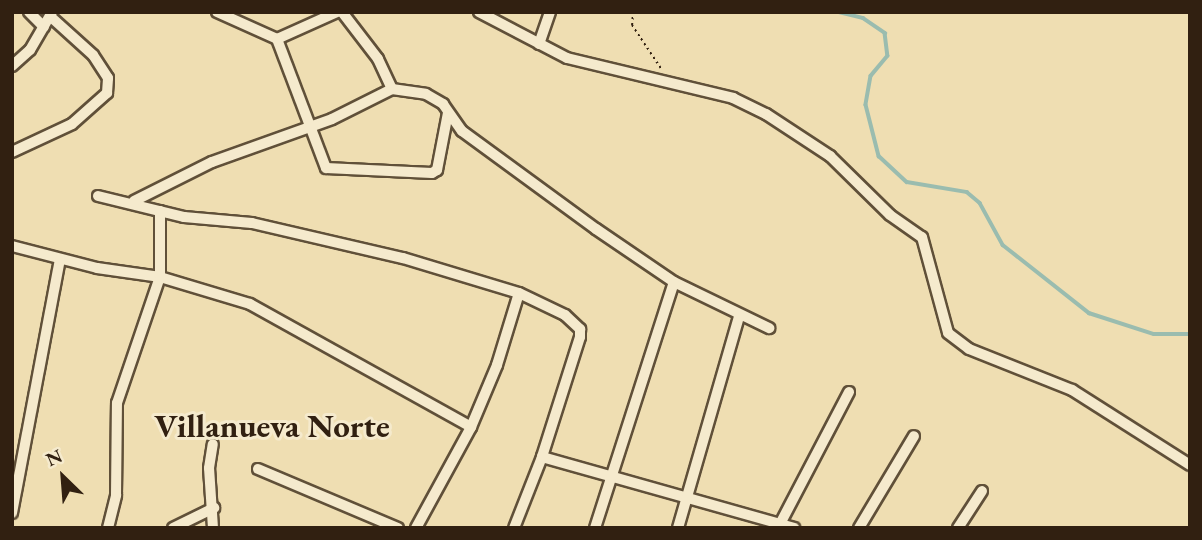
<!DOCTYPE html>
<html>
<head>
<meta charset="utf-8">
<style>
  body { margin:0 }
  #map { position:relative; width:1202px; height:540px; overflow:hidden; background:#efdeb2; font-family:"EB Garamond",serif }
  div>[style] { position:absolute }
  .stream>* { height:3.5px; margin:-1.75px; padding:0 1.75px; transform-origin:1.75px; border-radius:1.75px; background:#9abcaf }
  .path>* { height:2px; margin-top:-1px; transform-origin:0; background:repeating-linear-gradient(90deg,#312011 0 2px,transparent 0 5.5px) }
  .roads { filter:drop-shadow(2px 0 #605039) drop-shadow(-2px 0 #605039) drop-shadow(0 2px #605039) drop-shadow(0 -2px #605039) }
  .street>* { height:10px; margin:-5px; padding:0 5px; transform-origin:5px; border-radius:5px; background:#f5eacd }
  span { translate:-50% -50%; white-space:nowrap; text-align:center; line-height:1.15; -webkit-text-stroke:6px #f5eacd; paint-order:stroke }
  .neighbourhood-label { font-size:33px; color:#312011; font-weight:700 }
  .frame { position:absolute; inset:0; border:14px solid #312011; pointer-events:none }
  .north { position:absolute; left:28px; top:442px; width:70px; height:70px; -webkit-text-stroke:5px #f5eacd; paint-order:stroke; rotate:335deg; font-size:19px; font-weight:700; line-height:28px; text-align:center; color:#312011 }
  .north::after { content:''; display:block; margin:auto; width:24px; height:32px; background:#312011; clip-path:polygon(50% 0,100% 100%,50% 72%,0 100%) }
</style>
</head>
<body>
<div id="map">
  <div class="stream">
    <div style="left:839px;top:12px;width:25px;rotate:14deg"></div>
    <div style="left:863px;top:18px;width:27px;rotate:34deg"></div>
    <div style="left:885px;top:33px;width:23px;rotate:83deg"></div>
    <div style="left:888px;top:56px;width:26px;rotate:130deg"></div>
    <div style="left:871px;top:76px;width:29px;rotate:100deg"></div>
    <div style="left:866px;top:105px;width:53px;rotate:75.7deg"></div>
    <div style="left:879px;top:156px;width:38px;rotate:43deg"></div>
    <div style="left:907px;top:182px;width:61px;rotate:9.5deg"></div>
    <div style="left:967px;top:192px;width:17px;rotate:40deg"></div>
    <div style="left:980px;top:203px;width:48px;rotate:61.3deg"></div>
    <div style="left:1003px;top:245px;width:110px;rotate:38.3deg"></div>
    <div style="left:1089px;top:313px;width:68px;rotate:17.9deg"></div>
    <div style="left:1154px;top:334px;width:36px"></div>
  </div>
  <div class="path">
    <div style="left:633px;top:12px;width:13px;rotate:94deg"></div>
    <div style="left:632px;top:25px;width:54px;rotate:56.3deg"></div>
  </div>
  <div class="roads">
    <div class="street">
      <div style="left:29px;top:12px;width:21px;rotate:45deg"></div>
      <div style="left:217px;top:12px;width:66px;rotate:24.2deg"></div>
      <div style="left:277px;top:39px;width:66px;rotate:-24.2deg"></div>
      <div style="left:342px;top:12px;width:59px;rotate:52.5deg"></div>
      <div style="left:378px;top:59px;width:33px;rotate:65deg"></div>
      <div style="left:479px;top:12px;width:99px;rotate:27.6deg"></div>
      <div style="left:567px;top:58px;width:171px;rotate:13.5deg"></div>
      <div style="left:733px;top:98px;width:37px;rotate:26deg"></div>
      <div style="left:766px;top:114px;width:77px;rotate:33.3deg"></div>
      <div style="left:830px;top:156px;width:84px;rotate:44.5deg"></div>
      <div style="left:890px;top:215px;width:39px;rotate:35deg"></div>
      <div style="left:922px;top:237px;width:99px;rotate:74.8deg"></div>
      <div style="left:948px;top:333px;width:26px;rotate:37deg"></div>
      <div style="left:969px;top:349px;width:111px;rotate:21.7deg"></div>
      <div style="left:1072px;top:390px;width:140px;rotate:32.4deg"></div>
      <div style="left:277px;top:39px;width:138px;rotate:69.2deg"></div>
      <div style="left:326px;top:168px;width:106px;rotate:2.7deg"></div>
      <div style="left:432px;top:173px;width:6px;rotate:-31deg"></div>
      <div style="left:437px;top:170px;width:58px;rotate:-79.1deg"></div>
      <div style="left:539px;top:44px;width:34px;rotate:-71deg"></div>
      <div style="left:12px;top:66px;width:24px;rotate:-42deg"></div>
      <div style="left:30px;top:50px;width:44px;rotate:-59.9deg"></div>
      <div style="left:12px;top:152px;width:66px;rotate:-25deg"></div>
      <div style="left:72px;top:124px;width:47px;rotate:-41.5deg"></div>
      <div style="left:107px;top:93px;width:15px;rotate:-86deg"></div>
      <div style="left:108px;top:78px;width:27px;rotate:-123deg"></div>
      <div style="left:93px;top:55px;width:55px;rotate:-137.9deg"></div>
      <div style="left:98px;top:196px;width:89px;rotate:13.7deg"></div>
      <div style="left:184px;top:217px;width:68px;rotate:5deg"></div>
      <div style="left:252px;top:223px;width:155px;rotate:13.1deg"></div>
      <div style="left:403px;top:258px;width:121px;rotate:16.8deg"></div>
      <div style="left:519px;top:293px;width:51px;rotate:25.6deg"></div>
      <div style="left:565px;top:315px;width:21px;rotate:43deg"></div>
      <div style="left:580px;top:329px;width:8px;rotate:90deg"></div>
      <div style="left:580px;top:337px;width:126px;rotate:107.6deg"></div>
      <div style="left:542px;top:457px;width:76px;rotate:111.5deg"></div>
      <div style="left:134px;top:201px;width:87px;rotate:-26.6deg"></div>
      <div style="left:212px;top:162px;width:127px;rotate:-19.7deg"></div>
      <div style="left:332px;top:119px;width:67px;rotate:-26.6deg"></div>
      <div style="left:392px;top:89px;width:34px;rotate:8deg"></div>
      <div style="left:426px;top:94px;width:20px;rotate:30deg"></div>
      <div style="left:443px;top:104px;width:33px;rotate:55deg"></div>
      <div style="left:462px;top:131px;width:166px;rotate:36.2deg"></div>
      <div style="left:596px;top:229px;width:94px;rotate:34.2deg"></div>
      <div style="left:674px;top:282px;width:106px;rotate:25.8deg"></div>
      <div style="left:12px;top:246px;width:88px;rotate:14.5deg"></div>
      <div style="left:97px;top:268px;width:64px;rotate:8.1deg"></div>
      <div style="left:160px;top:277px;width:94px;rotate:16.7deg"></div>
      <div style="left:250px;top:304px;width:253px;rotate:29.1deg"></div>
      <div style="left:542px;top:457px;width:262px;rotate:15.7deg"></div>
      <div style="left:258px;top:469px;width:152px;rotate:22.9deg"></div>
      <div style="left:12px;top:513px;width:258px;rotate:-79.3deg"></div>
      <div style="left:780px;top:524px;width:149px;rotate:-62.4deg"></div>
      <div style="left:108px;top:528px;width:34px;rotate:-76deg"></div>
      <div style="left:116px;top:495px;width:92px;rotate:-89.4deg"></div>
      <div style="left:117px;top:403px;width:133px;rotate:-71.2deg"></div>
      <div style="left:160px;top:277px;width:66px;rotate:-90deg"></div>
      <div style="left:173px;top:528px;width:46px;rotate:-26deg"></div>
      <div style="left:213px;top:528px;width:60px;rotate:-93.8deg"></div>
      <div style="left:209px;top:468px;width:24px;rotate:-81deg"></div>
      <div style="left:416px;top:528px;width:115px;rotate:-61.4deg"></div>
      <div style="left:471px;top:427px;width:67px;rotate:-67.2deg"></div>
      <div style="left:497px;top:365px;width:75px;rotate:-73deg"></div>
      <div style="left:595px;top:528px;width:258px;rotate:-72.2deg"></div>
      <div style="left:678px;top:528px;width:221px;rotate:-73.9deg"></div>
      <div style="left:859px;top:528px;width:107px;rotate:-59.1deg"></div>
      <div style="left:958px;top:528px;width:44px;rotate:-57deg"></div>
    </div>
  </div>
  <div class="neighbourhood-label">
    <span style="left:272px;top:426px">Villanueva Norte</span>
  </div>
  <div class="frame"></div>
  <div class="north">N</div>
</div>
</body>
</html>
